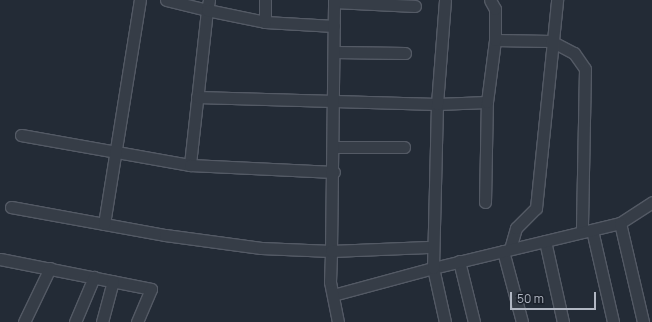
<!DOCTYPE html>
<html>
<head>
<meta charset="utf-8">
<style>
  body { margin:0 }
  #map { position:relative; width:652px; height:322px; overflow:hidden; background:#232b36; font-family:Manrope,sans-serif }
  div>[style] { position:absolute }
  .roads { filter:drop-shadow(1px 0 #545a65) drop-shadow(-1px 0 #545a65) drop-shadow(0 1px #545a65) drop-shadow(0 -1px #545a65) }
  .minor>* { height:11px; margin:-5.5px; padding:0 5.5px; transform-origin:5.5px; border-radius:5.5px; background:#363d47 }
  span { translate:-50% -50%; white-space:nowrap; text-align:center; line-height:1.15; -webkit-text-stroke:3.5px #1c222c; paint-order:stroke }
  .scale { position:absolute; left:510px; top:292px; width:86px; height:18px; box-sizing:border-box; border:2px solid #b1b7c3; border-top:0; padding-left:5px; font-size:12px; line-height:14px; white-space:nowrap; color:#b1b7c3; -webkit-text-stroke:3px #1c222c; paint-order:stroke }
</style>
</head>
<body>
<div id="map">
  <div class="roads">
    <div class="minor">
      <div style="left:166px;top:0;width:42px;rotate:13.7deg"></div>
      <div style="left:207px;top:10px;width:156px;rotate:96.3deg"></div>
      <div style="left:209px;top:0;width:10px;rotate:101deg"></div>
      <div style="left:207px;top:10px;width:59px;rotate:11.7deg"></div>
      <div style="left:265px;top:22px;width:69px;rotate:3.3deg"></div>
      <div style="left:265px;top:0;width:22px;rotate:90deg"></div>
      <div style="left:334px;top:2px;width:81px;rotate:2.8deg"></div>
      <div style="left:495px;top:40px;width:56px;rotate:1deg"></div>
      <div style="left:551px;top:41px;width:26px;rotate:28deg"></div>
      <div style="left:574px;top:53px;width:19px;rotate:55deg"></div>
      <div style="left:585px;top:69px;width:163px;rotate:91.1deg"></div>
      <div style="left:334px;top:52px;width:71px;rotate:0.8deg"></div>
      <div style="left:197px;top:97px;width:240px;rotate:1.7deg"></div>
      <div style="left:437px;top:104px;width:50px;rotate:-2.3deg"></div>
      <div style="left:21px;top:135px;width:172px;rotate:10.1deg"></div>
      <div style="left:190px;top:165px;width:144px;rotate:2.8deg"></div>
      <div style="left:334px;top:147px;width:70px"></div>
      <div style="left:485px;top:202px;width:100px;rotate:-88.9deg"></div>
      <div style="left:487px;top:102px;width:63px;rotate:-82.6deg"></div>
      <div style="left:495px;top:40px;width:31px;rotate:-90deg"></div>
      <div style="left:495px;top:9px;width:10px;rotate:-119deg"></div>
      <div style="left:11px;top:207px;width:157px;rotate:10.3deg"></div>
      <div style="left:165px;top:235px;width:97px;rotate:7.7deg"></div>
      <div style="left:261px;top:248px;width:70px;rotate:2.5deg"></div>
      <div style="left:331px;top:251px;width:251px;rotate:-89.3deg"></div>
      <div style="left:620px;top:223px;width:38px;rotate:-33deg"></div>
      <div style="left:104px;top:224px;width:227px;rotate:-80.9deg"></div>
      <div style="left:592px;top:230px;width:94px;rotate:77.1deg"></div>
      <div style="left:545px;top:241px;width:83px;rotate:77.5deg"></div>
      <div style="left:510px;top:249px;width:22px;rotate:-74deg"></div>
      <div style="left:516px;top:228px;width:28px;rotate:-45deg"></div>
      <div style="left:536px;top:208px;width:209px;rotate:-84.2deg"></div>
      <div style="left:503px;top:251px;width:73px;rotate:75deg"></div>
      <div style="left:0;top:259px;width:154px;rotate:11.2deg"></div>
      <div style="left:151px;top:289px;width:36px;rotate:113deg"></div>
      <div style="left:459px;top:261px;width:63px;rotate:76.2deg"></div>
      <div style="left:333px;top:295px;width:104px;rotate:-15.1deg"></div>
      <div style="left:433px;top:268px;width:192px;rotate:-13.5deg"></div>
      <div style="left:620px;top:223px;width:102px;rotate:76.9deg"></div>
      <div style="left:24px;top:322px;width:60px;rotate:-64.3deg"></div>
      <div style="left:75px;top:322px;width:49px;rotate:-67.1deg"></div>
      <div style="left:102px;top:322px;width:42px;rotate:-75deg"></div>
      <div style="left:338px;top:322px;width:41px;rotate:-101.3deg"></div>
      <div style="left:330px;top:282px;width:31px;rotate:-88deg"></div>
      <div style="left:331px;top:251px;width:97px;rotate:-2.4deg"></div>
      <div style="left:445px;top:322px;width:55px;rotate:-102.5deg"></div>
      <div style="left:433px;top:268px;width:164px;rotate:-88.6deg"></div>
      <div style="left:437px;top:104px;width:104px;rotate:-85.6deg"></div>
    </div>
  </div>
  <div class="scale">50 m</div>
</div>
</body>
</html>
